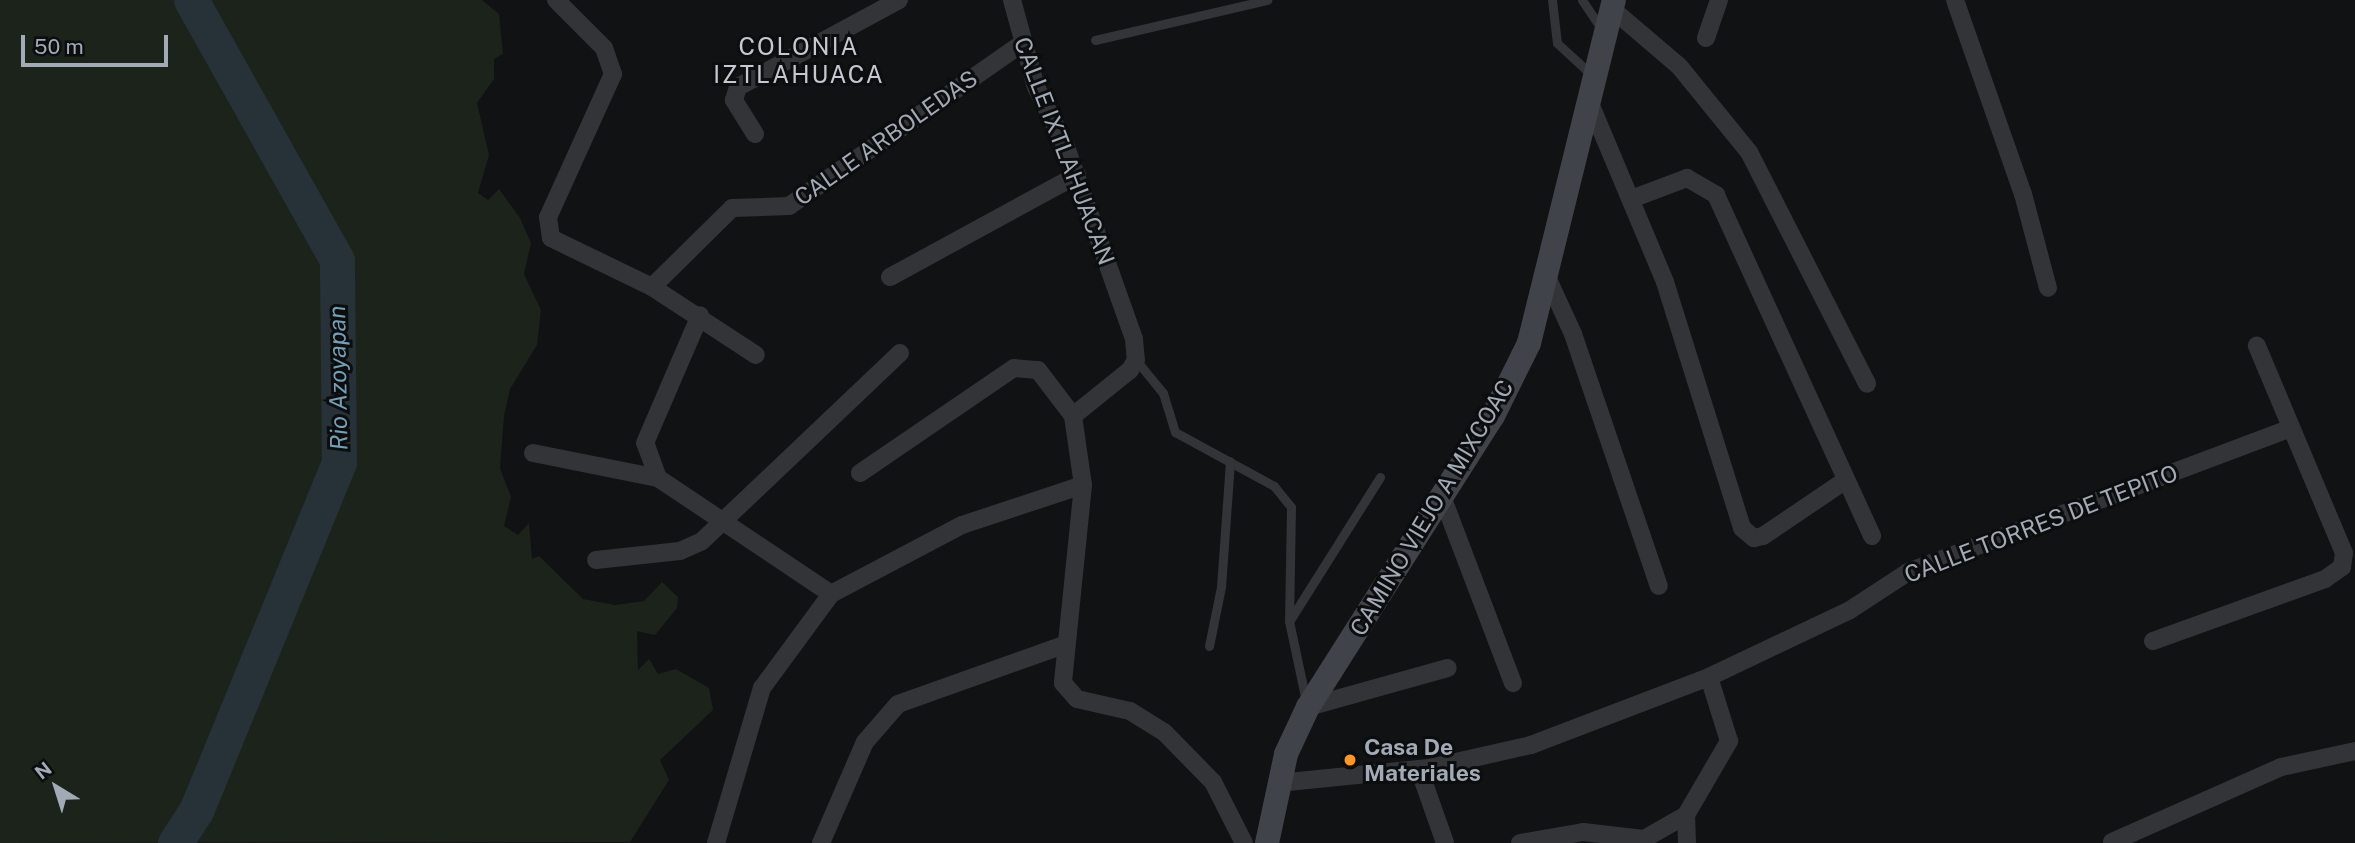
<!DOCTYPE html>
<html>
<head>
<meta charset="utf-8">
<style>
  body { margin:0 }
  #map { position:relative; width:2355px; height:843px; overflow:hidden; background:#111213; font-family:"Public Sans",sans-serif }
  div>[style] { position:absolute }
  .green>* { inset:0; background:#1b231b }
  .river>* { height:35px; margin:-17.5px; padding:0 17.5px; transform-origin:17.5px; border-radius:17.5px; background:#273238 }
  .lane>* { height:9px; margin:-4.5px; padding:0 4.5px; transform-origin:4.5px; border-radius:4.5px; background:#323438 }
  .street>* { height:18px; margin:-9px; padding:0 9px; transform-origin:9px; border-radius:9px; background:#323438 }
  .secondary>* { height:24px; margin:-12px; padding:0 12px; transform-origin:12px; border-radius:12px; background:#404349 }
  .dots>* { width:19px; height:19px; translate:-50% -50%; box-sizing:border-box; border:4px solid #0c0d0e; border-radius:50% }
  span { translate:-50% -50%; white-space:nowrap; text-align:center; line-height:1.15; -webkit-text-stroke:6px #0c0d0e; paint-order:stroke }
  .street-label { font-size:23px; color:#a1aab5 }
  .poi-label { font-size:23px; color:#a1aab5; font-weight:700 }
  .left { translate:0 -50%; text-align:left }
  .neighbourhood-label { font-size:24px; color:#c3c8d1; letter-spacing:2px }
  .water-label { font-size:24px; color:#749fb4; font-style:italic }
  .north { position:absolute; left:21px; top:752px; width:70px; height:70px; -webkit-text-stroke:5px #0c0d0e; paint-order:stroke; rotate:322deg; font-size:19px; font-weight:700; line-height:28px; text-align:center; color:#a1aab5 }
  .north::after { content:''; display:block; margin:auto; width:24px; height:32px; background:#a1aab5; clip-path:polygon(50% 0,100% 100%,50% 72%,0 100%) }
  .scale { position:absolute; left:21px; top:35px; width:147px; height:32px; box-sizing:border-box; border:4px solid #a1aab5; border-top:0; padding-left:9px; font-size:21px; line-height:24px; white-space:nowrap; color:#a1aab5; -webkit-text-stroke:5px #0c0d0e; paint-order:stroke }
</style>
</head>
<body>
<div id="map">
  <div class="green">
    <div style="clip-path:polygon(0 0,482px 0,499px 14px,503px 54px,494px 59px,494px 79px,477px 103px,489px 155px,478px 193px,488px 200px,499px 189px,520px 218px,531px 243px,524px 274px,541px 310px,537px 345px,510px 389px,504px 416px,500px 468px,511px 497px,504px 526px,518px 535px,529px 523px,532px 559px,539px 556px,583px 599px,615px 605px,644px 601px,662px 582px,678px 597px,677px 608px,655px 635px,637px 631px,638px 670px,649px 659px,658px 674px,676px 669px,709px 688px,713px 710px,660px 760px,669px 780px,630px 842px,0 843px)"></div>
  </div>
  <div class="river">
    <div style="left:175px;top:843px;width:38px;rotate:-57deg"></div>
    <div style="left:196px;top:811px;width:377px;rotate:-67.7deg"></div>
    <div style="left:339px;top:462px;width:202px;rotate:-90.6deg"></div>
    <div style="left:337px;top:260px;width:298px;rotate:-119.3deg"></div>
  </div>
  <div class="lane">
    <div style="left:1552px;top:0;width:43px;rotate:83.4deg"></div>
    <div style="left:1557px;top:43px;width:50px;rotate:42.6deg"></div>
    <div style="left:1582px;top:0;width:37px;rotate:56deg"></div>
    <div style="left:1095px;top:40px;width:177px;rotate:-13.1deg"></div>
    <div style="left:1136px;top:360px;width:43px;rotate:50.7deg"></div>
    <div style="left:1163px;top:393px;width:41px;rotate:72.9deg"></div>
    <div style="left:1175px;top:432px;width:113px;rotate:28.6deg"></div>
    <div style="left:1274px;top:486px;width:27px;rotate:51deg"></div>
    <div style="left:1291px;top:507px;width:114px;rotate:91deg"></div>
    <div style="left:1289px;top:621px;width:82px;rotate:78deg"></div>
    <div style="left:1290px;top:620px;width:169px;rotate:-57.8deg"></div>
    <div style="left:1209px;top:646px;width:60px;rotate:-78.5deg"></div>
    <div style="left:1221px;top:587px;width:126px;rotate:-85.9deg"></div>
  </div>
  <div class="street">
    <div style="left:556px;top:0;width:68px;rotate:45deg"></div>
    <div style="left:604px;top:48px;width:28px;rotate:71deg"></div>
    <div style="left:613px;top:74px;width:157px;rotate:114.4deg"></div>
    <div style="left:548px;top:217px;width:21px;rotate:82deg"></div>
    <div style="left:551px;top:238px;width:112px;rotate:25.9deg"></div>
    <div style="left:652px;top:287px;width:124px;rotate:33.2deg"></div>
    <div style="left:1012px;top:0;width:90px;rotate:74.6deg"></div>
    <div style="left:1036px;top:87px;width:67px;rotate:63.4deg"></div>
    <div style="left:1066px;top:147px;width:204px;rotate:70.5deg"></div>
    <div style="left:1134px;top:339px;width:21px;rotate:85deg"></div>
    <div style="left:1136px;top:360px;width:12px;rotate:121deg"></div>
    <div style="left:1130px;top:370px;width:73px;rotate:141.1deg"></div>
    <div style="left:1955px;top:0;width:206px;rotate:70.7deg"></div>
    <div style="left:2023px;top:194px;width:97px;rotate:75.1deg"></div>
    <div style="left:1612px;top:9px;width:88px;rotate:40.4deg"></div>
    <div style="left:1679px;top:66px;width:111px;rotate:50.9deg"></div>
    <div style="left:1749px;top:152px;width:260px;rotate:63deg"></div>
    <div style="left:1706px;top:38px;width:40px;rotate:-71.1deg"></div>
    <div style="left:1589px;top:101px;width:196px;rotate:67.2deg"></div>
    <div style="left:1665px;top:282px;width:258px;rotate:72.6deg"></div>
    <div style="left:1742px;top:528px;width:16px;rotate:40deg"></div>
    <div style="left:1754px;top:538px;width:9px;rotate:-13deg"></div>
    <div style="left:1763px;top:536px;width:100px;rotate:-34deg"></div>
    <div style="left:755px;top:134px;width:40px;rotate:-122deg"></div>
    <div style="left:734px;top:100px;width:14px;rotate:-73deg"></div>
    <div style="left:738px;top:87px;width:183px;rotate:-28.4deg"></div>
    <div style="left:1634px;top:198px;width:57px;rotate:-20.7deg"></div>
    <div style="left:1687px;top:178px;width:34px;rotate:30deg"></div>
    <div style="left:1716px;top:195px;width:375px;rotate:65.4deg"></div>
    <div style="left:1546px;top:275px;width:65px;rotate:65.4deg"></div>
    <div style="left:1573px;top:334px;width:266px;rotate:71.2deg"></div>
    <div style="left:890px;top:277px;width:213px;rotate:-28.6deg"></div>
    <div style="left:652px;top:287px;width:112px;rotate:-44.6deg"></div>
    <div style="left:732px;top:208px;width:57px;rotate:-2deg"></div>
    <div style="left:789px;top:206px;width:283px;rotate:-34.9deg"></div>
    <div style="left:533px;top:453px;width:127px;rotate:11.3deg"></div>
    <div style="left:658px;top:478px;width:208px;rotate:33.8deg"></div>
    <div style="left:860px;top:473px;width:186px;rotate:-34.3deg"></div>
    <div style="left:1014px;top:368px;width:24px;rotate:5deg"></div>
    <div style="left:1038px;top:370px;width:58px;rotate:52.7deg"></div>
    <div style="left:1073px;top:416px;width:70px;rotate:81.8deg"></div>
    <div style="left:1083px;top:485px;width:199px;rotate:95.8deg"></div>
    <div style="left:1063px;top:683px;width:21px;rotate:49deg"></div>
    <div style="left:1077px;top:699px;width:54px;rotate:12.8deg"></div>
    <div style="left:1130px;top:711px;width:40px;rotate:32deg"></div>
    <div style="left:1164px;top:732px;width:70px;rotate:45.6deg"></div>
    <div style="left:1213px;top:782px;width:68px;rotate:63.1deg"></div>
    <div style="left:658px;top:478px;width:37px;rotate:-110deg"></div>
    <div style="left:645px;top:443px;width:139px;rotate:-66.7deg"></div>
    <div style="left:1443px;top:499px;width:197px;rotate:69.2deg"></div>
    <div style="left:596px;top:560px;width:84px;rotate:-6.1deg"></div>
    <div style="left:680px;top:551px;width:24px;rotate:-24deg"></div>
    <div style="left:702px;top:541px;width:273px;rotate:-43.5deg"></div>
    <div style="left:2153px;top:641px;width:183px;rotate:-19.8deg"></div>
    <div style="left:2325px;top:579px;width:21px;rotate:-35deg"></div>
    <div style="left:2342px;top:567px;width:14px;rotate:-82deg"></div>
    <div style="left:2344px;top:553px;width:225px;rotate:-112.8deg"></div>
    <div style="left:1308px;top:707px;width:145px;rotate:-15.6deg"></div>
    <div style="left:1419px;top:769px;width:78px;rotate:70.6deg"></div>
    <div style="left:1278px;top:783px;width:152px;rotate:-5.7deg"></div>
    <div style="left:1429px;top:768px;width:105px;rotate:-12.7deg"></div>
    <div style="left:1531px;top:745px;width:191px;rotate:-20.9deg"></div>
    <div style="left:1709px;top:677px;width:156px;rotate:-25.4deg"></div>
    <div style="left:1850px;top:610px;width:69px;rotate:-33.2deg"></div>
    <div style="left:1908px;top:572px;width:409px;rotate:-20.6deg"></div>
    <div style="left:2112px;top:842px;width:185px;rotate:-23.9deg"></div>
    <div style="left:2281px;top:767px;width:76px;rotate:-12.2deg"></div>
    <div style="left:716px;top:843px;width:162px;rotate:-73.5deg"></div>
    <div style="left:762px;top:688px;width:117px;rotate:-53.7deg"></div>
    <div style="left:831px;top:594px;width:148px;rotate:-27.8deg"></div>
    <div style="left:962px;top:525px;width:127px;rotate:-18.3deg"></div>
    <div style="left:821px;top:843px;width:110px;rotate:-66.5deg"></div>
    <div style="left:865px;top:742px;width:50px;rotate:-49deg"></div>
    <div style="left:898px;top:704px;width:176px;rotate:-19.6deg"></div>
    <div style="left:1520px;top:843px;width:64px;rotate:-9.9deg"></div>
    <div style="left:1583px;top:832px;width:61px;rotate:6.5deg"></div>
    <div style="left:1644px;top:839px;width:48px;rotate:-29.7deg"></div>
    <div style="left:1687px;top:843px;width:28px;rotate:-92deg"></div>
    <div style="left:1686px;top:815px;width:86px;rotate:-59.8deg"></div>
    <div style="left:1729px;top:741px;width:67px;rotate:-107.4deg"></div>
  </div>
  <div class="secondary">
    <div style="left:1267px;top:843px;width:91px;rotate:-77.9deg"></div>
    <div style="left:1286px;top:754px;width:52px;rotate:-64.9deg"></div>
    <div style="left:1308px;top:707px;width:345px;rotate:-57.6deg"></div>
    <div style="left:1493px;top:416px;width:81px;rotate:-63.7deg"></div>
    <div style="left:1529px;top:343px;width:353px;rotate:-76.1deg"></div>
  </div>
  <div class="dots">
    <div style="left:1350px;top:760px;background:#ff961d"></div>
  </div>
  <div class="street-label">
    <span style="left:886px;top:138px;rotate:-35deg">CALLE ARBOLEDAS</span>
    <span style="left:1064px;top:151px;rotate:69deg">CALLE IXTLAHUACAN</span>
    <span style="left:1432px;top:508px;rotate:-59deg">CAMINO VIEJO A MIXCOAC</span>
    <span style="left:2041px;top:524px;rotate:-21deg">CALLE TORRES DE TEPITO</span>
  </div>
  <div class="poi-label">
    <span class="left" style="left:1364px;top:760px">Casa De<br>Materiales</span>
  </div>
  <div class="neighbourhood-label">
    <span style="left:799px;top:61px">COLONIA<br>IZTLAHUACA</span>
  </div>
  <div class="water-label">
    <span style="left:338px;top:378px;rotate:-91deg">Rio Azoyapan</span>
  </div>
  <div class="north">N</div>
  <div class="scale">50 m</div>
</div>
</body>
</html>
